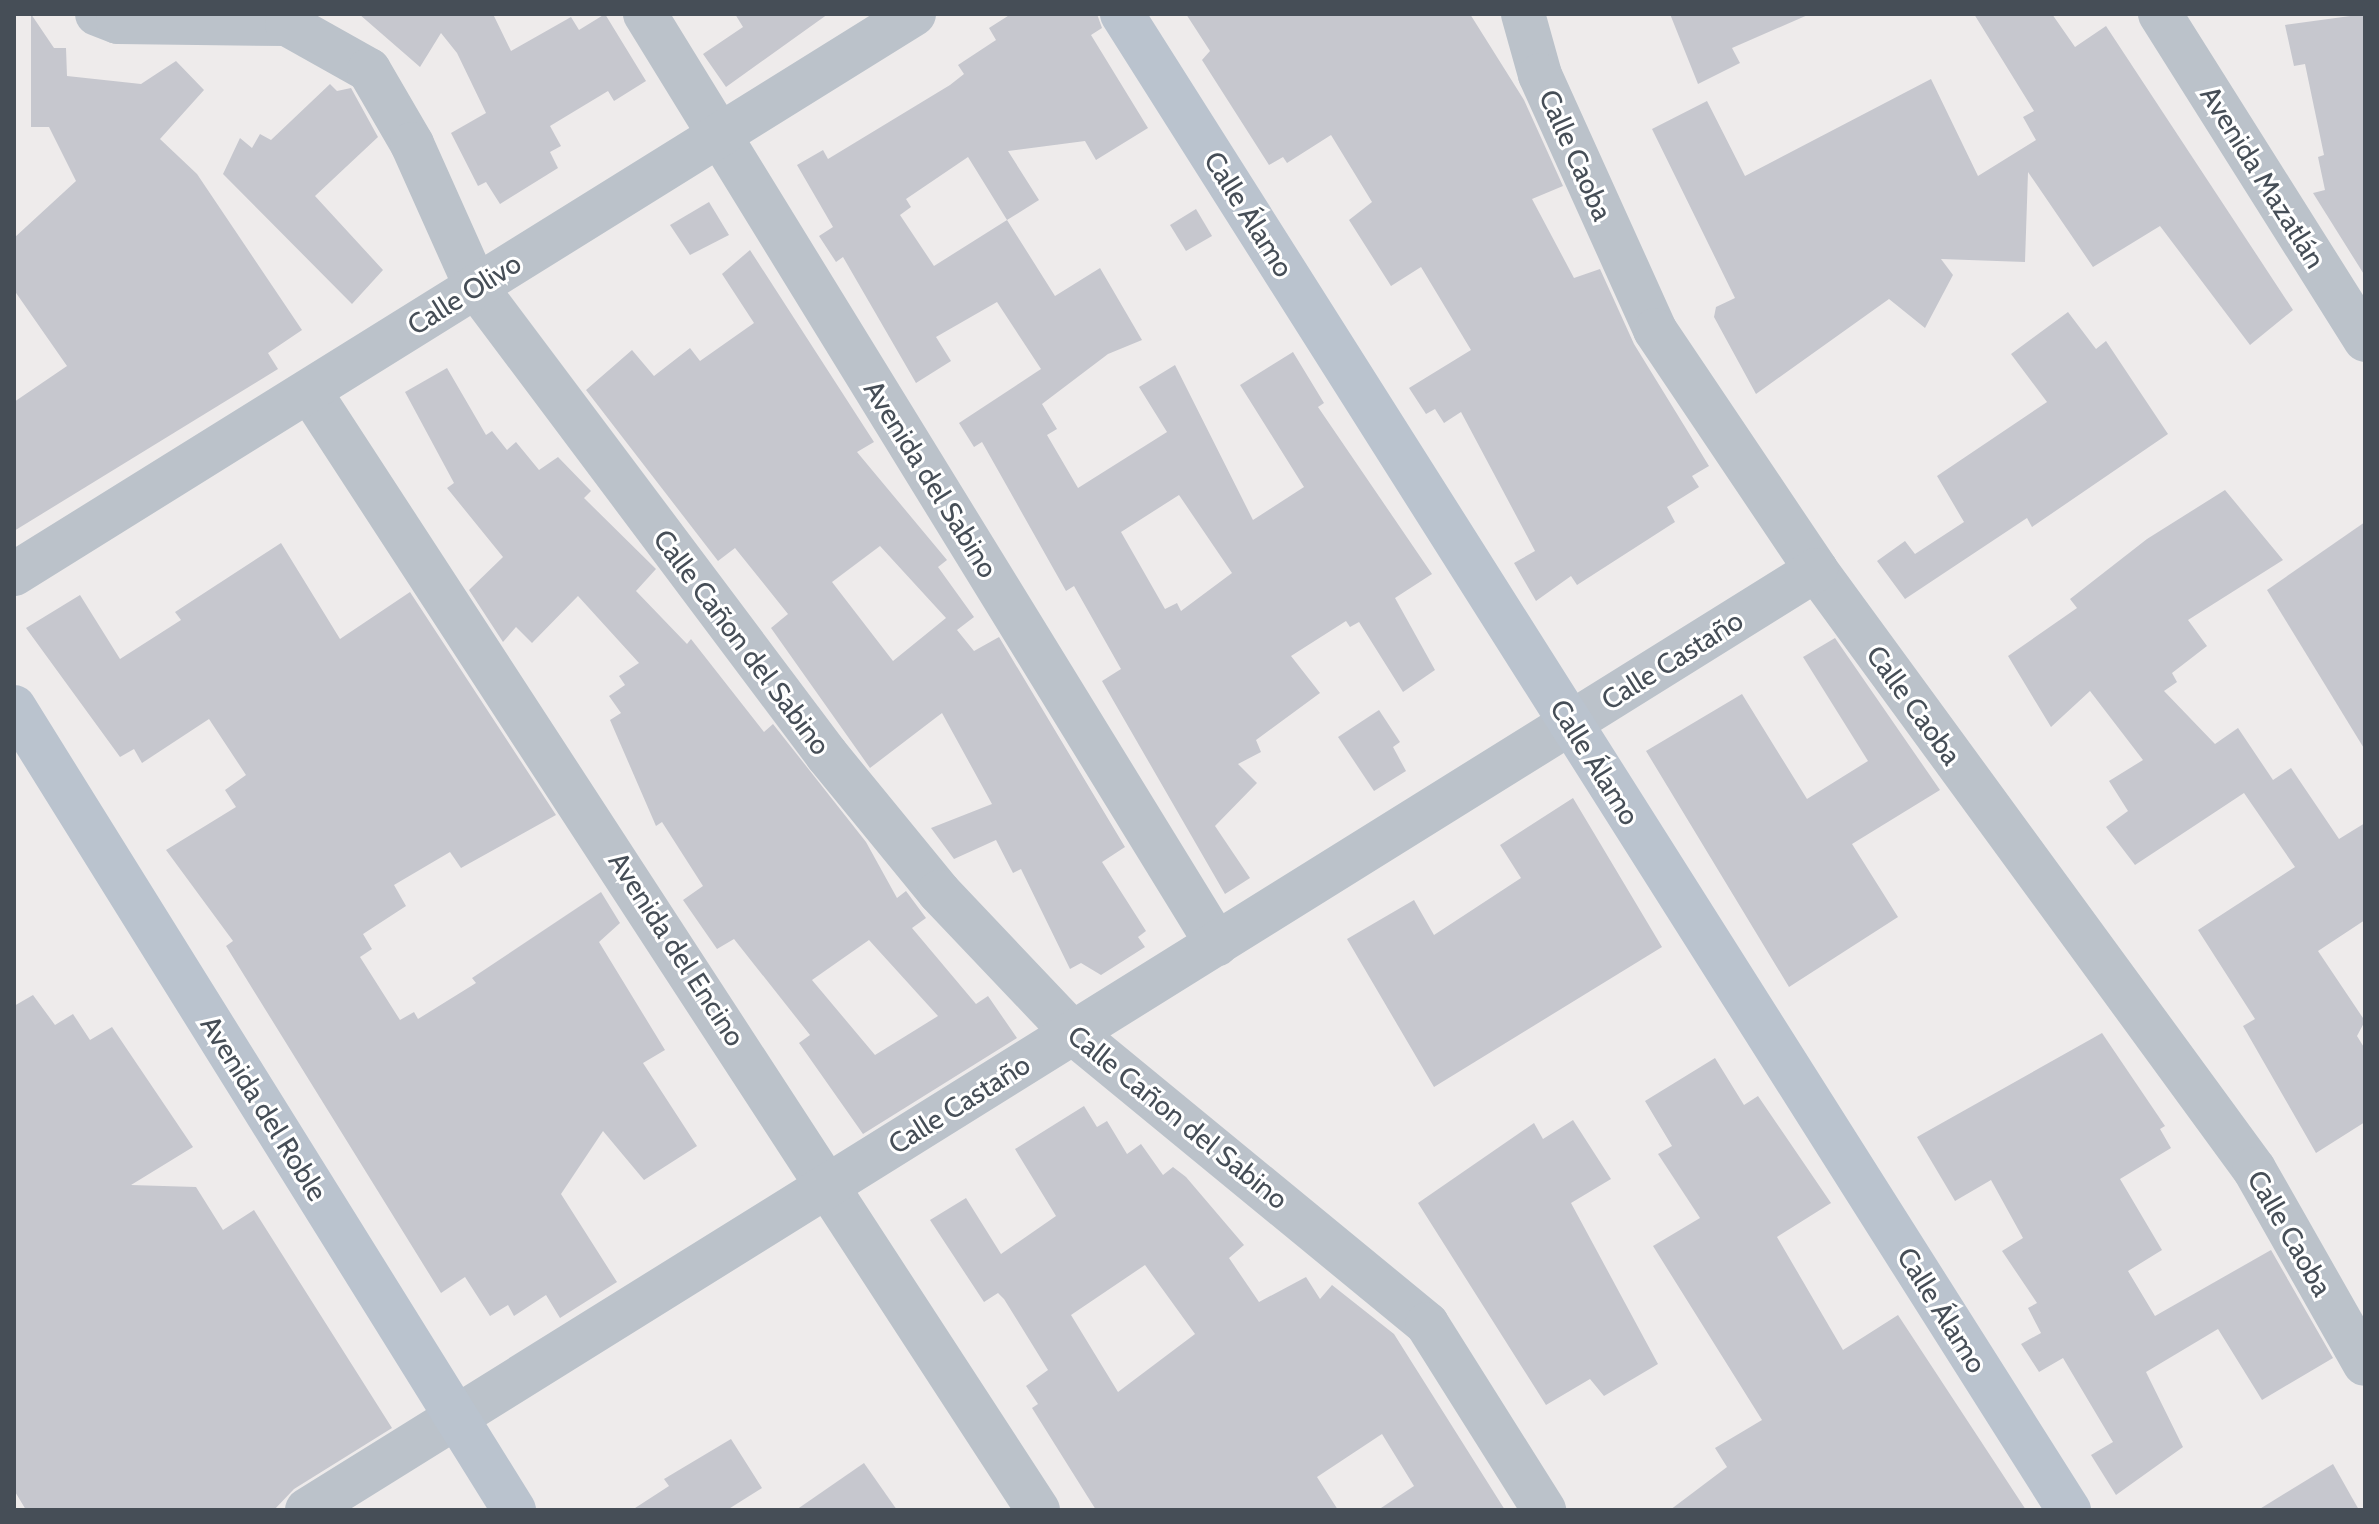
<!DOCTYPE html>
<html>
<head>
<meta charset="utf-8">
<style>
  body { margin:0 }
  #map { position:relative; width:2379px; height:1524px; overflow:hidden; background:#eeebeb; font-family:Cabin,sans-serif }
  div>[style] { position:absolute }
  .building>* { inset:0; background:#c6c7ce }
  .street>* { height:44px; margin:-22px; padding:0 22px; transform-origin:22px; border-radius:22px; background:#bbc2ca }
  .secondary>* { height:44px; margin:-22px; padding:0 22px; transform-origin:22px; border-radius:22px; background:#bac3ce }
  span { translate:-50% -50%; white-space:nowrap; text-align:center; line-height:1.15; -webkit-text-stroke:6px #fff; paint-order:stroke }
  .street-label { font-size:28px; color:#464e57 }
  .frame { position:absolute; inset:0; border:16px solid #464e57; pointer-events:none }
</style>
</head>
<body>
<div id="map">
  <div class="building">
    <div style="clip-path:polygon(31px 14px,54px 48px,66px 48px,67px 76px,141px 84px,176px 61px,204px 90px,160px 139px,197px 174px,302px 330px,268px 353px,278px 369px,14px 531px,14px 402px,67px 366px,14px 290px,14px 238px,76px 181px,49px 127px,31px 127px)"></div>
    <div style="clip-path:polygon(359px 14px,493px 14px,511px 51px,571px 17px,579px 30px,605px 14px,646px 81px,614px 101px,608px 91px,550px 126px,561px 146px,550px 152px,558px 168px,500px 204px,486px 182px,478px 186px,451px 133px,486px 113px,457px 53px,441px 33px,420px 67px)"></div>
    <div style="clip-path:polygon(735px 14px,828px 14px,726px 87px,703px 54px,743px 27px)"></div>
    <div style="clip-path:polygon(evenodd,1011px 14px,1097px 14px,1102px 28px,1091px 35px,1148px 128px,1096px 160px,1085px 141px,1008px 151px,1039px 200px,1007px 220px,1055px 296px,1100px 268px,1142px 340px,1108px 354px,1042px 404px,1057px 429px,1047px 435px,1078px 488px,1167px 432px,1139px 387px,1175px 365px,1253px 520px,1304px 487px,1240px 385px,1293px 352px,1324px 403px,1318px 407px,1432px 574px,1395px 598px,1435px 670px,1403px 692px,1359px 622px,1350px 627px,1346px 621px,1291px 656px,1320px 693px,1256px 740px,1261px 752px,1238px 764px,1257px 783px,1215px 826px,1250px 878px,1225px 894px,1102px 681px,1121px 669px,1074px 586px,1066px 591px,982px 442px,974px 447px,959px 423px,1041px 369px,997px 302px,936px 337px,951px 361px,916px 383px,843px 257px,836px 262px,819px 236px,833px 227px,797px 165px,823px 150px,828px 159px,950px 85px,964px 74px,958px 65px,996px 40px,989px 28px,1011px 14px,968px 157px,1007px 220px,934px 266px,900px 215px,911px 207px,906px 199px,968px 157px,1011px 14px,1179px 495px,1232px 573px,1181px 611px,1177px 603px,1165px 609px,1121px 532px,1179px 495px)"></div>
    <div style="clip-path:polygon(1186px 14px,1470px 14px,1524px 100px,1563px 186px,1532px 199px,1574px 278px,1600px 269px,1634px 344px,1709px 466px,1692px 476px,1699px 487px,1667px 507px,1675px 522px,1577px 585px,1571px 576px,1536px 601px,1514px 563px,1535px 551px,1461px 412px,1444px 423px,1435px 409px,1426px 414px,1409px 388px,1471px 350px,1421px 267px,1391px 286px,1349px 220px,1372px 202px,1331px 135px,1287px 163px,1283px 157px,1269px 165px,1202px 60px,1210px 51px)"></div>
    <div style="clip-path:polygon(1670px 14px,1810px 14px,1732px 48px,1740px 63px,1698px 84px)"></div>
    <div style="clip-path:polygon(1974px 14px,2052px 14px,2075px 47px,2106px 26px,2293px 310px,2250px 345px,2160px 226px,2093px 267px,2028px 172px,2025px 262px,1941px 259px,1953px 275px,1925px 328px,1889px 299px,1756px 394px,1714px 317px,1716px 307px,1735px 298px,1652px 129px,1707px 101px,1745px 176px,1931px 79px,1978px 176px,2036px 140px,2023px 117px,2034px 111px)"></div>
    <div style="clip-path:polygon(2365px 14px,2365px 276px,2313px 193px,2325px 190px,2318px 157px,2324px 155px,2305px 64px,2294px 66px,2285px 25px)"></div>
    <div style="clip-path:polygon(330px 84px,337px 91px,351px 88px,378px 137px,315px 196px,383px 270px,352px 304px,223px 174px,240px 138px,252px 148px,260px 134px,271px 140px)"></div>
    <div style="clip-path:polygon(709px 202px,729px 235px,690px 255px,670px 225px)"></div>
    <div style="clip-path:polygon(1196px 209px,1212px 236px,1186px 251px,1170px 225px)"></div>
    <div style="clip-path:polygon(evenodd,750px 250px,874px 442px,857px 452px,947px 560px,938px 567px,974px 617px,957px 630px,974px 651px,999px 637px,1125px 847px,1102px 862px,1146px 931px,1138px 937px,1145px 947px,1101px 975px,1081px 963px,1070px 969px,1021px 869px,1013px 873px,996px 840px,954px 859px,931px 828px,992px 804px,942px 713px,870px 768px,771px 628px,788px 614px,735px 548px,718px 561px,586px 390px,632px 350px,654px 376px,690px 348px,700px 361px,754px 323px,722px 274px,750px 250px,880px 546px,946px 618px,893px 661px,832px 582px,880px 546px)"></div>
    <div style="clip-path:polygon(2068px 312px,2096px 349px,2106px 341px,2168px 434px,2032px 527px,2027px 518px,1905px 599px,1877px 561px,1905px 541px,1915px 554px,1964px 522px,1937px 476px,2047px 402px,2011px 354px)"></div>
    <div style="clip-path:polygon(evenodd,447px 368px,486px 435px,492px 431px,507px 450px,516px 442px,539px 470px,558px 457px,591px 491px,584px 498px,656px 569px,636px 591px,687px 644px,691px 639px,764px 732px,773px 724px,866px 842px,897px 898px,906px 891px,926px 918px,912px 928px,976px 1004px,988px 996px,1017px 1038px,863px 1134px,799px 1043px,810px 1035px,734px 939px,717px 949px,683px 900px,703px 886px,662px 822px,656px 826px,610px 720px,621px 713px,609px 696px,625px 685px,619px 676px,639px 663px,578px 596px,532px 643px,516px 627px,503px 642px,469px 590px,503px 557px,447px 488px,454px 483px,405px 392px,447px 368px,869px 940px,938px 1016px,875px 1055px,812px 980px,869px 940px)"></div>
    <div style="clip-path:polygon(2225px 490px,2283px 560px,2188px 620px,2207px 646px,2172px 673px,2177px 682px,2164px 691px,2215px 744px,2238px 728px,2273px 780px,2291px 768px,2339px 839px,2365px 823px,2365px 920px,2318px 951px,2365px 1021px,2357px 1036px,2365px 1049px,2365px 1122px,2316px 1153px,2243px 1026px,2255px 1019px,2198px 930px,2295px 867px,2244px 793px,2135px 865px,2106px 827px,2128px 811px,2109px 781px,2143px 760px,2090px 691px,2051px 727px,2008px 656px,2077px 608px,2070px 599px,2147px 539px)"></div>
    <div style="clip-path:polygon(2365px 522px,2365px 750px,2267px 590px)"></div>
    <div style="clip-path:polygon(281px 543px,340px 639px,410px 592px,556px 815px,461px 868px,450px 852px,394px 885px,406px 906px,363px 934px,372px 949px,360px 957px,400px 1020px,414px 1012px,418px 1019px,476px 983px,472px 978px,601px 892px,620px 923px,599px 942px,665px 1050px,643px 1063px,697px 1146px,644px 1180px,603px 1131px,561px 1194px,617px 1282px,560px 1318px,546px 1295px,514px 1316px,508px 1305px,490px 1316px,465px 1277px,441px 1293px,226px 946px,233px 941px,166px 850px,236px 807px,225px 790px,246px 775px,209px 719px,142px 763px,134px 749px,120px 757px,26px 628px,80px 595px,120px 659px,181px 620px,175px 612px)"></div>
    <div style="clip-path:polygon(1835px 638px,1940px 790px,1852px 844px,1898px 917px,1789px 987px,1646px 751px,1742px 694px,1807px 799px,1868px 761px,1803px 657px)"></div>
    <div style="clip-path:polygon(1379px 710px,1400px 742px,1393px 747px,1406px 771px,1374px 791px,1338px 737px)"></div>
    <div style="clip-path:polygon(1573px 798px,1662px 947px,1434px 1087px,1347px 939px,1414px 900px,1434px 935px,1521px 878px,1500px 845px)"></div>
    <div style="clip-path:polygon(33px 995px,55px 1025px,73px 1014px,90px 1040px,112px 1027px,193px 1147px,131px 1185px,196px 1187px,223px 1230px,254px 1210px,392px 1428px,294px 1489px,274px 1510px,26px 1510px,14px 1490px,14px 1006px)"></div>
    <div style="clip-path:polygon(2102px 1033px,2165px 1126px,2160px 1129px,2171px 1148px,2120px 1179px,2162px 1250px,2128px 1271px,2155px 1316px,2271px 1250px,2333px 1358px,2262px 1400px,2218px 1329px,2146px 1372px,2183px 1447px,2116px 1495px,2091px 1455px,2113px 1442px,2063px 1358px,2039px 1372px,2021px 1344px,2041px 1333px,2028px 1308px,2037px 1303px,2002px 1251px,2023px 1238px,1991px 1180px,1955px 1201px,1917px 1137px)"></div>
    <div style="clip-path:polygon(1715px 1058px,1744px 1105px,1758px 1096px,1831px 1203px,1777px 1237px,1843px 1350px,1898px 1315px,2026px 1510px,1670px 1510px,1727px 1467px,1715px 1448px,1762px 1420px,1653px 1246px,1700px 1218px,1658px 1154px,1672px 1146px,1645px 1101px)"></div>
    <div style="clip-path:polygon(evenodd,1084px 1106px,1097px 1127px,1107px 1121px,1127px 1154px,1141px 1144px,1163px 1175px,1173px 1167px,1186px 1177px,1244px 1245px,1229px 1258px,1259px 1302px,1306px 1277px,1320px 1299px,1332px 1285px,1394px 1334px,1505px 1510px,1378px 1510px,1414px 1486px,1382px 1434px,1317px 1477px,1338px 1510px,1096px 1510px,1032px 1408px,1038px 1404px,1026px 1386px,1048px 1370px,1004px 1299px,998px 1293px,984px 1302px,930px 1220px,966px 1198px,1001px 1254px,1056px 1216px,1015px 1149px,1084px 1106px,1145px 1265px,1195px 1334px,1118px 1392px,1071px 1315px,1145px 1265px)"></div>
    <div style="clip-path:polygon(1573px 1120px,1611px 1179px,1571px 1203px,1658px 1364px,1604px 1396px,1590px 1379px,1546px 1405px,1418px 1203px,1534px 1123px,1543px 1139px)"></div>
    <div style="clip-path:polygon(731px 1439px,762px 1488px,727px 1510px,632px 1510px,669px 1486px,664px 1479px)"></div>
    <div style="clip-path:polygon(864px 1463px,897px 1510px,796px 1510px)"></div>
    <div style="clip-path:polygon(2333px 1464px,2359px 1510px,2258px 1510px)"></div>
  </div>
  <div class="street">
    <div style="left:97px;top:14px;width:22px;rotate:21deg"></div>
    <div style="left:118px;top:22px;width:169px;rotate:0.7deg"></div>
    <div style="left:287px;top:24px;width:94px;rotate:29.3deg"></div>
    <div style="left:369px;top:70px;width:86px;rotate:59.8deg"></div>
    <div style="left:412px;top:144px;width:157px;rotate:65.9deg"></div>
    <div style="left:476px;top:287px;width:585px;rotate:53.13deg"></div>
    <div style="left:827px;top:755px;width:177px;rotate:50.7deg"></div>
    <div style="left:939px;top:892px;width:195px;rotate:46.5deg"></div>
    <div style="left:1073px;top:1033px;width:458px;rotate:39.4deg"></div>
    <div style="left:1427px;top:1324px;width:220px;rotate:57.8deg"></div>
    <div style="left:645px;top:14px;width:1092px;rotate:58.41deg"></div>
    <div style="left:1523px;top:14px;width:63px;rotate:74.4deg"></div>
    <div style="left:1540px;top:75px;width:280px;rotate:65.7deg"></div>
    <div style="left:1655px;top:330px;width:289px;rotate:56.1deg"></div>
    <div style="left:1816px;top:570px;width:742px;rotate:53.83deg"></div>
    <div style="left:2254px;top:1169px;width:224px;rotate:60.4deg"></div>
    <div style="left:2160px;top:14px;width:385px;rotate:57.8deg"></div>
    <div style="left:310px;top:392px;width:1334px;rotate:56.93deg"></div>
    <div style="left:14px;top:574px;width:1060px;rotate:-31.89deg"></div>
    <div style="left:307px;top:1510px;width:1778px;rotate:-31.92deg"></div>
  </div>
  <div class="secondary">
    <div style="left:1122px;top:14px;width:1771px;rotate:57.67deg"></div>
    <div style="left:14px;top:707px;width:946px;rotate:58.09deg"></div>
  </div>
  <div class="street-label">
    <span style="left:1576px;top:155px;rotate:66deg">Calle Caoba</span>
    <span style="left:2263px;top:177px;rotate:58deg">Avenida Mazatlán</span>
    <span style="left:1249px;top:214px;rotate:58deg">Calle Álamo</span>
    <span style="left:464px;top:294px;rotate:-32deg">Calle Olivo</span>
    <span style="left:931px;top:479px;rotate:58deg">Avenida del Sabino</span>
    <span style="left:742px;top:642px;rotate:53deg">Calle Cañon del Sabino</span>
    <span style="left:1672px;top:660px;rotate:-32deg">Calle Castaño</span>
    <span style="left:1914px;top:705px;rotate:54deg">Calle Caoba</span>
    <span style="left:1595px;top:762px;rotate:58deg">Calle Álamo</span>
    <span style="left:677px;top:949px;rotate:57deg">Avenida del Encino</span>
    <span style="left:959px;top:1104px;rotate:-32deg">Calle Castaño</span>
    <span style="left:264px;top:1108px;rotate:58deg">Avenida del Roble</span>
    <span style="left:1178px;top:1117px;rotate:39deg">Calle Cañon del Sabino</span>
    <span style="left:2290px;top:1233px;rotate:60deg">Calle Caoba</span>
    <span style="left:1942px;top:1310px;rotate:58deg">Calle Álamo</span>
  </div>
  <div class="frame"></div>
</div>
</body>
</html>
